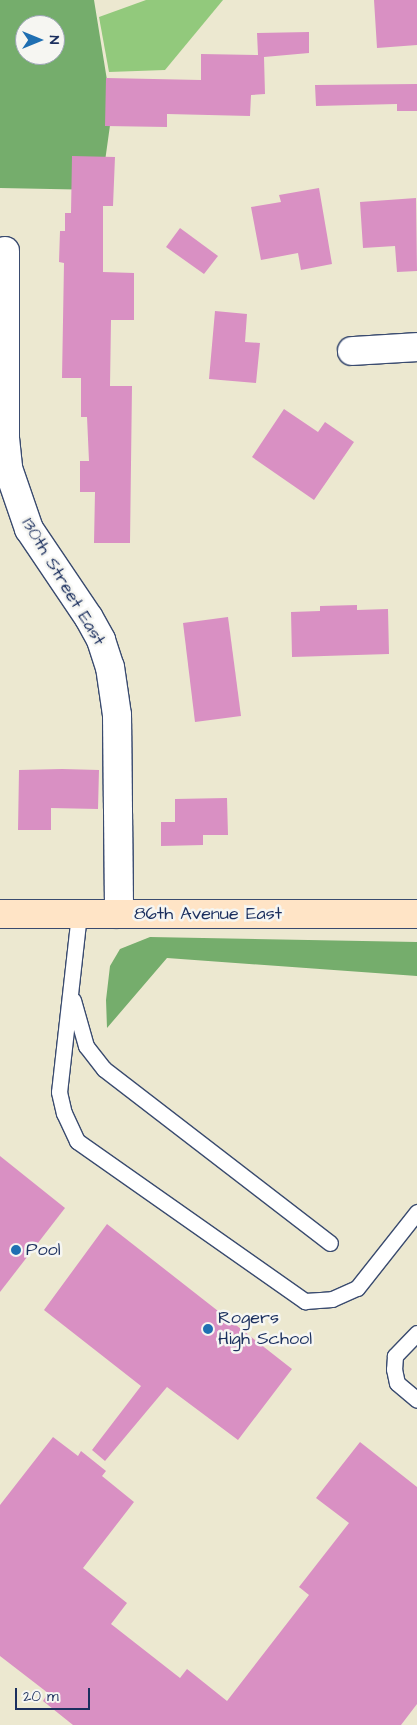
<!DOCTYPE html>
<html>
<head>
<meta charset="utf-8">
<style>
  body { margin:0 }
  #map { position:relative; width:417px; height:1725px; overflow:hidden; background:#ece8d0; font-family:"Architects Daughter",sans-serif }
  div>[style] { position:absolute }
  .green>* { inset:0; background:#92c97c }
  .forest>* { inset:0; background:#75ad6c }
  .building>* { inset:0; background:#d990c3 }
  .roads { filter:drop-shadow(1px 0 #3a4b6f) drop-shadow(-1px 0 #3a4b6f) drop-shadow(0 1px #3a4b6f) drop-shadow(0 -1px #3a4b6f) }
  .lane>* { height:15px; margin:-7.5px; padding:0 7.5px; transform-origin:7.5px; border-radius:7.5px; background:#fff }
  .street>* { height:28px; margin:-14px; padding:0 14px; transform-origin:14px; border-radius:14px; background:#fff }
  .secondary>* { height:28px; margin:-14px; padding:0 14px; transform-origin:14px; border-radius:14px; background:#ffe4c6 }
  .dots>* { width:14px; height:14px; translate:-50% -50%; box-sizing:border-box; border:2px solid #f6f6f2; border-radius:50% }
  span { translate:-50% -50%; white-space:nowrap; text-align:center; line-height:1.15; -webkit-text-stroke:5px #f6f6f2; paint-order:stroke }
  .street-label { font-size:18px; color:#1b2f5e }
  .poi-label { font-size:18px; color:#1b2f5e }
  .left { translate:0 -50%; text-align:left }
  .north { position:absolute; left:15px; top:15px; width:50px; height:50px; box-sizing:border-box; background:#f6f6f2; border:1px solid #9ea6b7; border-radius:50%; rotate:90deg; font-size:14px; font-weight:700; line-height:20px; text-align:center; color:#1b2f5e }
  .north::after { content:''; display:block; margin:auto; width:18px; height:22px; background:#1f6fb2; clip-path:polygon(50% 0,100% 100%,50% 72%,0 100%) }
  .scale { position:absolute; left:15px; top:1688px; width:75px; height:22px; box-sizing:border-box; border:2px solid #1b2f5e; border-top:0; padding-left:6px; font-size:15px; line-height:18px; white-space:nowrap; color:#1b2f5e; -webkit-text-stroke:4px #f6f6f2; paint-order:stroke }
</style>
</head>
<body>
<div id="map">
  <div class="green">
    <div style="clip-path:polygon(146px 0,223px 0,165px 70px,109px 72px,99px 17px)"></div>
  </div>
  <div class="forest">
    <div style="clip-path:polygon(evenodd,0 0,94px 0,112px 111px,101px 190px,0 188px,0 0,25px 25px,55px 25px,55px 55px,25px 55px,25px 25px)"></div>
    <div style="clip-path:polygon(150px 937px,417px 942px,417px 976px,167px 958px,107px 1028px,106px 1000px,110px 966px,120px 949px)"></div>
  </div>
  <div class="building">
    <div style="clip-path:polygon(374px 0,417px 0,417px 45px,377px 48px)"></div>
    <div style="clip-path:polygon(309px 32px,309px 53px,264px 57px,265px 94px,251px 95px,250px 116px,167px 114px,167px 127px,105px 126px,106px 78px,201px 80px,201px 54px,258px 55px,257px 33px)"></div>
    <div style="clip-path:polygon(417px 84px,417px 111px,397px 111px,397px 104px,316px 106px,315px 85px)"></div>
    <div style="clip-path:polygon(72px 156px,115px 157px,113px 206px,103px 206px,103px 272px,134px 273px,134px 320px,111px 320px,110px 386px,132px 386px,130px 543px,94px 543px,95px 492px,80px 492px,80px 461px,89px 461px,87px 417px,81px 417px,81px 378px,62px 378px,64px 263px,59px 262px,60px 231px,65px 231px,65px 213px,71px 213px)"></div>
    <div style="clip-path:polygon(319px 188px,332px 264px,301px 270px,298px 253px,261px 260px,251px 207px,281px 202px,279px 195px)"></div>
    <div style="clip-path:polygon(416px 198px,417px 271px,397px 272px,395px 246px,363px 248px,360px 202px)"></div>
    <div style="clip-path:polygon(180px 228px,218px 256px,204px 274px,166px 247px)"></div>
    <div style="clip-path:polygon(215px 311px,247px 314px,245px 342px,260px 343px,256px 383px,209px 379px)"></div>
    <div style="clip-path:polygon(284px 409px,318px 432px,325px 422px,354px 442px,314px 500px,252px 457px)"></div>
    <div style="clip-path:polygon(357px 605px,357px 610px,388px 609px,389px 654px,292px 657px,291px 612px,320px 611px,320px 606px)"></div>
    <div style="clip-path:polygon(228px 617px,241px 716px,195px 722px,183px 623px)"></div>
    <div style="clip-path:polygon(62px 769px,99px 770px,98px 809px,51px 808px,51px 830px,18px 830px,19px 770px)"></div>
    <div style="clip-path:polygon(227px 798px,228px 835px,203px 835px,203px 845px,161px 846px,161px 822px,175px 822px,175px 799px)"></div>
    <div style="clip-path:polygon(0 1156px,65px 1208px,0 1292px)"></div>
    <div style="clip-path:polygon(107px 1224px,292px 1369px,238px 1440px,167px 1387px,105px 1461px,92px 1450px,141px 1386px,44px 1310px)"></div>
    <div style="clip-path:polygon(53px 1437px,78px 1456px,81px 1451px,106px 1471px,102px 1476px,134px 1502px,83px 1568px,127px 1603px,111px 1624px,180px 1678px,187px 1669px,227px 1701px,309px 1595px,299px 1587px,349px 1523px,316px 1498px,360px 1442px,417px 1487px,417px 1704px,401px 1725px,73px 1725px,43px 1701px,48px 1693px,0 1656px,0 1505px)"></div>
  </div>
  <div class="roads">
    <div class="lane">
      <div style="left:79px;top:914px;width:179px;rotate:96.4deg"></div>
      <div style="left:59px;top:1092px;width:22px;rotate:77deg"></div>
      <div style="left:64px;top:1113px;width:31px;rotate:65deg"></div>
      <div style="left:77px;top:1141px;width:279px;rotate:35.1deg"></div>
      <div style="left:305px;top:1301px;width:27px;rotate:-4deg"></div>
      <div style="left:332px;top:1299px;width:27px;rotate:-24deg"></div>
      <div style="left:357px;top:1288px;width:97px;rotate:-51.7deg"></div>
      <div style="left:73px;top:1000px;width:48px;rotate:74.2deg"></div>
      <div style="left:86px;top:1046px;width:29px;rotate:52deg"></div>
      <div style="left:104px;top:1069px;width:285px;rotate:37.6deg"></div>
      <div style="left:417px;top:1333px;width:32px;rotate:134deg"></div>
      <div style="left:395px;top:1356px;width:13px;rotate:94deg"></div>
      <div style="left:394px;top:1369px;width:14px;rotate:78deg"></div>
      <div style="left:397px;top:1383px;width:26px;rotate:40deg"></div>
    </div>
    <div class="street">
      <div style="left:5px;top:251px;width:187px;rotate:90deg"></div>
      <div style="left:5px;top:438px;width:30px;rotate:84deg"></div>
      <div style="left:8px;top:468px;width:65px;rotate:71deg"></div>
      <div style="left:29px;top:529px;width:107px;rotate:56deg"></div>
      <div style="left:89px;top:618px;width:25px;rotate:61deg"></div>
      <div style="left:101px;top:640px;width:28px;rotate:72deg"></div>
      <div style="left:110px;top:667px;width:49px;rotate:81.7deg"></div>
      <div style="left:117px;top:715px;width:199px;rotate:89.4deg"></div>
      <div style="left:352px;top:351px;width:65px;rotate:-3.5deg"></div>
    </div>
    <div class="secondary">
      <div style="left:0;top:914px;width:417px"></div>
    </div>
  </div>
  <div class="dots">
    <div style="left:16px;top:1250px;background:#1f6fb2"></div>
    <div style="left:208px;top:1329px;background:#1f6fb2"></div>
  </div>
  <div class="street-label">
    <span style="left:63px;top:582px;rotate:59deg">130th Street East</span>
    <span style="left:208px;top:914px">86th Avenue East</span>
  </div>
  <div class="poi-label">
    <span class="left" style="left:26px;top:1250px">Pool</span>
    <span class="left" style="left:218px;top:1329px">Rogers<br>High School</span>
  </div>
  <div class="north">N</div>
  <div class="scale">20 m</div>
</div>
</body>
</html>
